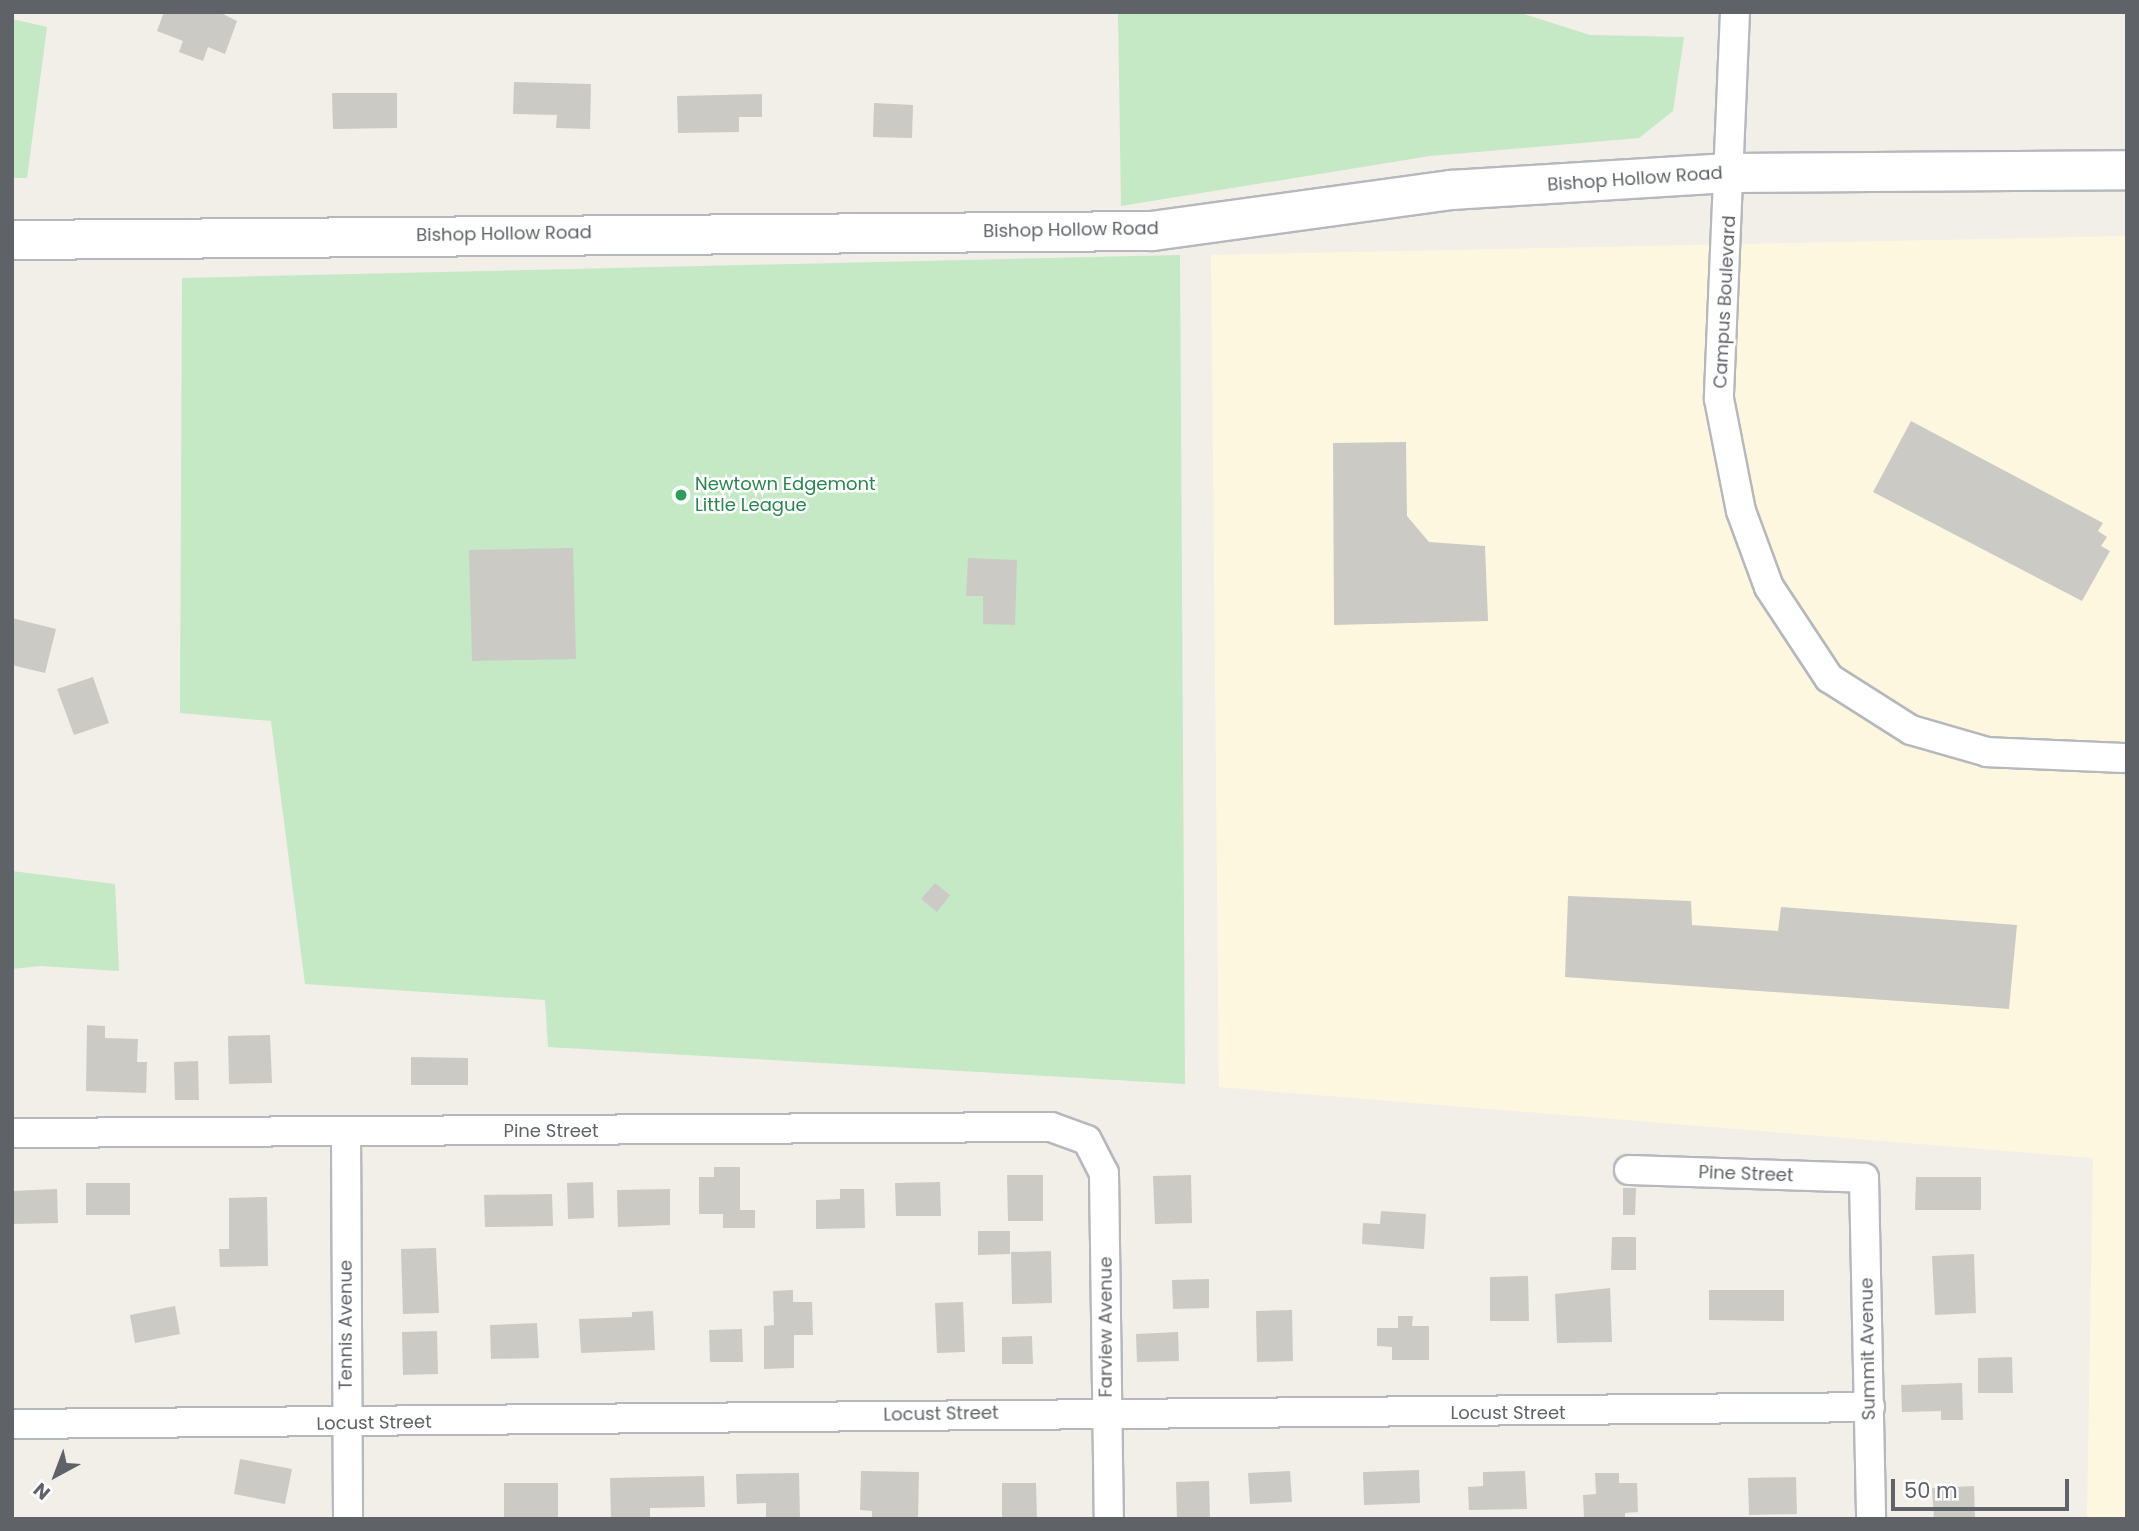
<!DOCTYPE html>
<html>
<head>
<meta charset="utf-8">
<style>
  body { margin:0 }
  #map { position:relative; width:2139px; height:1531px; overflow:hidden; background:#f1efe8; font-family:Poppins,sans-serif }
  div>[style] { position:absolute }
  .commercial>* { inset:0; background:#fef7e0 }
  .green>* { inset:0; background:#c5e8c5 }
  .building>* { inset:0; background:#cccac5 }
  .roads { filter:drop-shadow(2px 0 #b5b8bc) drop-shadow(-2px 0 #b5b8bc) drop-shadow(0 2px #b5b8bc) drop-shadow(0 -2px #b5b8bc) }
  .street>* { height:28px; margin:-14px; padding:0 14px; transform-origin:14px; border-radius:14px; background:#fff }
  .secondary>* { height:38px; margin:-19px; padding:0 19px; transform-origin:19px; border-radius:19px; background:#fff }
  .dots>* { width:19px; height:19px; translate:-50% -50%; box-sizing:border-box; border:4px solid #fff; border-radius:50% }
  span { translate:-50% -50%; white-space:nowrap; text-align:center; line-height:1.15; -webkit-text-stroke:5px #fff; paint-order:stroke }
  .street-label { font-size:18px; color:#5f6368 }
  .leisure-label { font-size:18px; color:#27864d }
  .left { translate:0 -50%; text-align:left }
  .frame { position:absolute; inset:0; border:14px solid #5f6368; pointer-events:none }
  .north { position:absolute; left:21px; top:1440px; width:70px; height:70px; -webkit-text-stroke:5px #fff; paint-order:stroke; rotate:221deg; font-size:19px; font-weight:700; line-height:28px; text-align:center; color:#5f6368 }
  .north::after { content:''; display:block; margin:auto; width:24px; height:32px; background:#5f6368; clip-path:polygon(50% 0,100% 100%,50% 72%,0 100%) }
  .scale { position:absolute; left:1891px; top:1479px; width:178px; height:32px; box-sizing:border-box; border:4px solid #5f6368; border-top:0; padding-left:9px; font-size:21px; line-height:24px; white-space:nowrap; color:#5f6368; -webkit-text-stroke:5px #fff; paint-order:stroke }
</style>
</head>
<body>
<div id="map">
  <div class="commercial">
    <div style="clip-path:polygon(2127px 236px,2127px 1519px,2087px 1519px,2093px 1158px,1219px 1087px,1211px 255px)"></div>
  </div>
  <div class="green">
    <div style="clip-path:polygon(1118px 12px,1518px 12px,1590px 35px,1684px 37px,1673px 111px,1639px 138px,1430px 156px,1121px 206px)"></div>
    <div style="clip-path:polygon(12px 19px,47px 27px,27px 178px,12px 178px)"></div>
    <div style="clip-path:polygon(1180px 255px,1185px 1084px,548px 1047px,545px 1000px,305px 984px,271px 721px,180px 713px,182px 278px)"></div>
    <div style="clip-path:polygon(12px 871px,115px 884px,119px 971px,41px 966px,12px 969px)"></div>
  </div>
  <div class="building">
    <div style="clip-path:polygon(164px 12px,219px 12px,237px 21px,225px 54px,208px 47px,203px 61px,179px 52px,183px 41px,157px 31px)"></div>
    <div style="clip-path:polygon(514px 82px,591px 84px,590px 129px,556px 128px,557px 115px,513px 114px)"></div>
    <div style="clip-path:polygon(332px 93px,397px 93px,397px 128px,333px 129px)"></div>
    <div style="clip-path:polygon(762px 94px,762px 117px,739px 117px,739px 132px,678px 133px,677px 96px)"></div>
    <div style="clip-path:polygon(874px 103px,913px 105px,912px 138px,873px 137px)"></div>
    <div style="clip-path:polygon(1911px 421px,2103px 523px,2098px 531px,2107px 537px,2101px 546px,2110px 551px,2082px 601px,1873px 492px)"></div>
    <div style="clip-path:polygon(1406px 442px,1407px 516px,1429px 542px,1485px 546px,1488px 621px,1334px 625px,1333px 443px)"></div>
    <div style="clip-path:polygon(573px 548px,576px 659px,472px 661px,469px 550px)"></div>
    <div style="clip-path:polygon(968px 558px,1017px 560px,1015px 625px,983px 624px,983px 596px,966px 596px)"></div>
    <div style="clip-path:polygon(12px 618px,56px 629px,45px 673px,12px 665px)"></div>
    <div style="clip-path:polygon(93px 677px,109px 723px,74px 735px,57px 689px)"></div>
    <div style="clip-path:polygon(935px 883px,950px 895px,937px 912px,921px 899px)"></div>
    <div style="clip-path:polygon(1568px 896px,1691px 901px,1692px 925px,1778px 931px,1781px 907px,2017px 925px,2009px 1009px,1565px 977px)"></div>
    <div style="clip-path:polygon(87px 1025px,105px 1026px,105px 1038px,138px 1039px,137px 1062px,147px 1062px,146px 1093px,86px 1091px)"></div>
    <div style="clip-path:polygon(270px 1035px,272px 1083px,229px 1084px,228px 1036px)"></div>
    <div style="clip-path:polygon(411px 1057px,468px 1058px,468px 1085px,411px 1085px)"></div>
    <div style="clip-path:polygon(198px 1061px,199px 1100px,175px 1100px,174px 1062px)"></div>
    <div style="clip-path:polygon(714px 1167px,740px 1167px,740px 1210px,755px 1210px,755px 1228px,723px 1228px,723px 1214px,699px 1214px,699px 1177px,714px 1177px)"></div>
    <div style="clip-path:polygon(1007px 1175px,1043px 1175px,1043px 1221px,1008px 1221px)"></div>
    <div style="clip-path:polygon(1191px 1175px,1192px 1223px,1155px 1224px,1153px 1176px)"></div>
    <div style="clip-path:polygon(1916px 1177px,1981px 1177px,1981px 1210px,1915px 1210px)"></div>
    <div style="clip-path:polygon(593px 1182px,594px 1218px,568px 1219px,567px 1183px)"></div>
    <div style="clip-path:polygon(940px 1182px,941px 1216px,896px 1216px,895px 1183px)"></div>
    <div style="clip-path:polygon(86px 1183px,130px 1183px,130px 1215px,86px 1215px)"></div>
    <div style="clip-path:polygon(1623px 1188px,1636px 1188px,1635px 1215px,1623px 1215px)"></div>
    <div style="clip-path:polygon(57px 1189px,58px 1223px,12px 1224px,12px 1191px)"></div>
    <div style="clip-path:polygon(670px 1189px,670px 1225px,618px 1227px,617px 1190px)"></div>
    <div style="clip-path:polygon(840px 1189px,864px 1189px,865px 1228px,816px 1229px,816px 1200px,840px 1199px)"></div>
    <div style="clip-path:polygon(552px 1194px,553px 1226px,485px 1227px,484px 1195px)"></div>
    <div style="clip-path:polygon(267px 1197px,268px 1266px,220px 1267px,219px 1249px,229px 1249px,229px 1198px)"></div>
    <div style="clip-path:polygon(1381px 1211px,1426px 1214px,1424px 1249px,1362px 1244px,1363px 1223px,1380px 1224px)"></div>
    <div style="clip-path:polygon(978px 1231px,1010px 1231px,1010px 1254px,978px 1255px)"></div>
    <div style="clip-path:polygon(1612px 1237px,1636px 1237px,1636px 1270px,1611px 1270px)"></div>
    <div style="clip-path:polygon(436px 1248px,439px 1313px,403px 1314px,401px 1249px)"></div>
    <div style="clip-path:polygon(1051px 1251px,1052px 1303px,1012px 1304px,1011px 1252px)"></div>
    <div style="clip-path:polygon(1974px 1254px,1976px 1313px,1935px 1315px,1932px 1256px)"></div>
    <div style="clip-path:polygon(1528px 1276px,1529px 1321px,1490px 1321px,1490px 1277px)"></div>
    <div style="clip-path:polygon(1209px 1279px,1209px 1308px,1173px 1309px,1172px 1280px)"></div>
    <div style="clip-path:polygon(1610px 1288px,1612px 1342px,1557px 1343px,1555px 1294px)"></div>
    <div style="clip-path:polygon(793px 1290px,793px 1302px,812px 1302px,813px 1335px,794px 1335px,794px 1368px,764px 1369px,764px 1326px,774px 1325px,773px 1291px)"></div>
    <div style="clip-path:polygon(1709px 1290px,1784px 1290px,1784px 1321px,1709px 1320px)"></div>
    <div style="clip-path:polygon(963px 1302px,965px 1352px,937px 1353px,935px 1303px)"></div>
    <div style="clip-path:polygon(175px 1306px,180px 1334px,135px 1343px,130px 1315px)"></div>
    <div style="clip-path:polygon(1292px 1310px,1293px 1361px,1257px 1362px,1256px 1311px)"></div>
    <div style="clip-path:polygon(653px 1311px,655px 1350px,581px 1353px,579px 1319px,632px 1317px,632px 1312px)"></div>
    <div style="clip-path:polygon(1398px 1316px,1413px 1316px,1412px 1326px,1429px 1326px,1429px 1360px,1392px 1360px,1392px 1347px,1377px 1346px,1377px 1328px,1398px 1328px)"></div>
    <div style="clip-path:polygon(537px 1323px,539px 1358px,491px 1359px,490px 1325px)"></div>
    <div style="clip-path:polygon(742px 1329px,743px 1362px,710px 1362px,709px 1330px)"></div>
    <div style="clip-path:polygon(437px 1331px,438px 1374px,403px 1375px,402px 1332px)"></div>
    <div style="clip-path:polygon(1178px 1332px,1179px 1361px,1137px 1362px,1136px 1334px)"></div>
    <div style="clip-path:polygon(1032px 1336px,1033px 1364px,1002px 1364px,1002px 1337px)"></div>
    <div style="clip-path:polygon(2012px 1357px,2013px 1393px,1978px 1393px,1978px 1358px)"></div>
    <div style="clip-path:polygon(1962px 1383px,1963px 1420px,1941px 1420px,1941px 1411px,1902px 1412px,1901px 1385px)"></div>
    <div style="clip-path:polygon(240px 1459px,292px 1469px,285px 1504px,234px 1494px)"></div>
    <div style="clip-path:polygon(1419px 1470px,1420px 1503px,1364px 1505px,1363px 1472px)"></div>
    <div style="clip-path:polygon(861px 1471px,919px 1472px,918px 1519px,872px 1519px,872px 1511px,860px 1510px)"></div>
    <div style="clip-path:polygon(1290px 1471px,1292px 1502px,1250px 1504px,1248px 1473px)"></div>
    <div style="clip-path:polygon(1525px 1471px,1527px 1509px,1469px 1510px,1468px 1487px,1483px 1486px,1483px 1472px)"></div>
    <div style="clip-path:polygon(799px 1473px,800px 1519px,766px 1519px,766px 1503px,737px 1504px,736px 1474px)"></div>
    <div style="clip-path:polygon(1595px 1473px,1619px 1473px,1619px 1483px,1637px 1483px,1638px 1512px,1625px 1513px,1625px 1519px,1584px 1519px,1583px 1495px,1596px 1494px)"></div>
    <div style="clip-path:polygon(704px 1476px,705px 1507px,650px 1508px,650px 1519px,611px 1519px,610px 1478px)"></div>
    <div style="clip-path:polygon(1796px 1477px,1797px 1514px,1749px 1515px,1748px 1478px)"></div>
    <div style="clip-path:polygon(1209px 1481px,1210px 1519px,1177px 1519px,1176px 1482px)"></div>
    <div style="clip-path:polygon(504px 1483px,558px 1483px,558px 1519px,504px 1519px)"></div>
    <div style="clip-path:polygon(1002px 1483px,1036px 1483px,1037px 1519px,1002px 1519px)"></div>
    <div style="clip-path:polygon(1974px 1486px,1975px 1519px,1934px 1519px,1932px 1488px)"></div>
  </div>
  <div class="roads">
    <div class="street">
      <div style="left:1735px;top:12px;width:387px;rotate:92.4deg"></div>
      <div style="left:1719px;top:399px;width:114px;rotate:78.9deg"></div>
      <div style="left:1741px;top:511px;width:81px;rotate:69.8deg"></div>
      <div style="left:1769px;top:587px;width:109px;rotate:56.6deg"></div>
      <div style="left:1829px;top:678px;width:97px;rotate:32.4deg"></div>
      <div style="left:1911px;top:730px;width:79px;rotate:16.1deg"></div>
      <div style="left:1987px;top:752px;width:140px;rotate:2.5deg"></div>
      <div style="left:346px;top:1132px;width:387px;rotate:89.7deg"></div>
      <div style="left:12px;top:1133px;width:1039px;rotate:-0.33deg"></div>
      <div style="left:1051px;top:1127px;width:38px;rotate:20deg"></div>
      <div style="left:1087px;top:1140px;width:37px;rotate:63deg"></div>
      <div style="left:1104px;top:1173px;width:346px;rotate:89.2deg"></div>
      <div style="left:1629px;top:1170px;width:235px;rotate:1.9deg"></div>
      <div style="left:1864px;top:1178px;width:341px;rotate:88.8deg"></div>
      <div style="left:12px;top:1424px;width:1858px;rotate:-0.52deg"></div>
    </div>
    <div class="secondary">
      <div style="left:12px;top:240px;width:1140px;rotate:-0.45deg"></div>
      <div style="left:1152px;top:231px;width:302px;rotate:-7.8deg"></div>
      <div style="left:1451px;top:190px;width:282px;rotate:-3.5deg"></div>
      <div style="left:1732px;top:173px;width:395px;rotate:-0.4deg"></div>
    </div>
  </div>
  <div class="dots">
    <div style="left:681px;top:495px;background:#2e9e5b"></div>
  </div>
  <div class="street-label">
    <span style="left:1635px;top:179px;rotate:-4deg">Bishop Hollow Road</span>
    <span style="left:1071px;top:230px;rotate:-1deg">Bishop Hollow Road</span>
    <span style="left:504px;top:234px;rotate:-1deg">Bishop Hollow Road</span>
    <span style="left:1725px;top:302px;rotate:-87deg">Campus Boulevard</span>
    <span style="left:551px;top:1131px">Pine Street</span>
    <span style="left:1746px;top:1174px;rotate:2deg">Pine Street</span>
    <span style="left:346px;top:1325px;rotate:-90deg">Tennis Avenue</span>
    <span style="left:1106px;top:1327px;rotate:-90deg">Farview Avenue</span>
    <span style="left:1868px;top:1349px;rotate:-91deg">Summit Avenue</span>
    <span style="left:1508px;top:1413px">Locust Street</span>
    <span style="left:941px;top:1414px;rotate:-1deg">Locust Street</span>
    <span style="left:374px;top:1423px;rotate:-1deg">Locust Street</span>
  </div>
  <div class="leisure-label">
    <span class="left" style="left:695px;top:495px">Newtown Edgemont<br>Little League</span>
  </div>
  <div class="frame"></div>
  <div class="north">N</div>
  <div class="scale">50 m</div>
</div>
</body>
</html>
